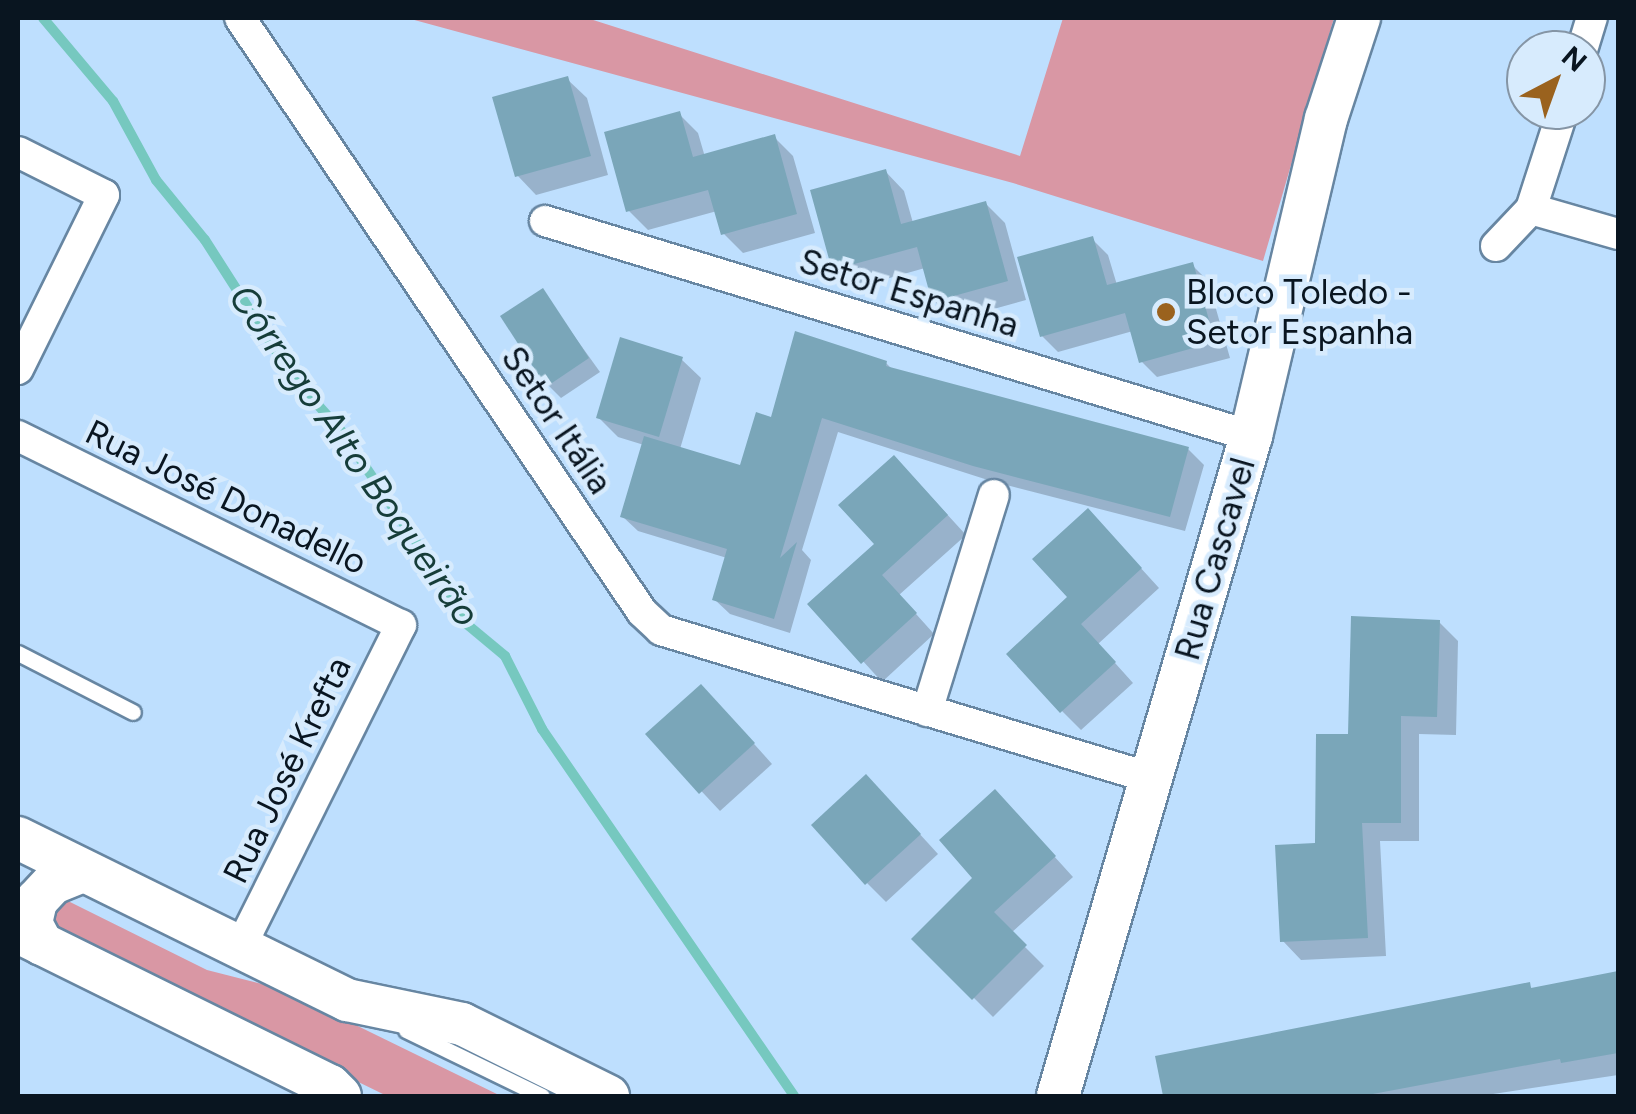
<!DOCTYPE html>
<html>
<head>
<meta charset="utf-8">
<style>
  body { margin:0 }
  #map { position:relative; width:1636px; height:1114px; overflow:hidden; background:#bedffe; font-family:Figtree,sans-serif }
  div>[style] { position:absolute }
  .green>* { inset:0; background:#d997a4 }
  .shadow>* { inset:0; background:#0003 }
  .stream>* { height:10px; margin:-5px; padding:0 5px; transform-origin:5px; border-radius:5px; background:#76c8bf }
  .building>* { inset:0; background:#7aa6b9 }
  .roads { filter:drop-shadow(2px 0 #6786a2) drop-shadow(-2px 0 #6786a2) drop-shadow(0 2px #6786a2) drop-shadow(0 -2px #6786a2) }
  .service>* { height:15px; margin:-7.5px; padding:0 7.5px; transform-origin:7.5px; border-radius:7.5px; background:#fff }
  .minor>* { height:30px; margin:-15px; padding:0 15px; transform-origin:15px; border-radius:15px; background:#fff }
  .secondary>* { height:42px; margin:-21px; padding:0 21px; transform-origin:21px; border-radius:21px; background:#fff }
  .dots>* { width:28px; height:28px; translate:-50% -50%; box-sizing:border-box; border:5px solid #d7ebfd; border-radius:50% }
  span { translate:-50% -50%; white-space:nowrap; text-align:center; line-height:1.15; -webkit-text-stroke:9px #d7ebfd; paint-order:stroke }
  .poi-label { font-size:35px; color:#091520 }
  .left { translate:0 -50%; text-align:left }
  .street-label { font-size:35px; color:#091520 }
  .water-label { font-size:38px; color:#163d39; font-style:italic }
  .frame { position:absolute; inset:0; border:20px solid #091520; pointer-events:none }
  .north { position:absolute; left:1506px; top:30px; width:100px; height:100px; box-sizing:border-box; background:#d7ebfd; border:2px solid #8595a5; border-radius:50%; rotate:41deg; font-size:28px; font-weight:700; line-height:40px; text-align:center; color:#091520 }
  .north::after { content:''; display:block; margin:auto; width:35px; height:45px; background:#9a621e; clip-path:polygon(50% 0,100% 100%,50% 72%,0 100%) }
</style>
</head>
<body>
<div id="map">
  <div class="green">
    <div style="clip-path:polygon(407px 18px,587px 18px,1020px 156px,1063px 18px,1334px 18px,1263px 261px,1013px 183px)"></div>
    <div style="clip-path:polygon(68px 901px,207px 970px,282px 989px,501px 1096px,387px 1096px,56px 934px,52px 913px)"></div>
  </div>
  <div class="shadow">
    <div style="clip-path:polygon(567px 79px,587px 98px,608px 175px,536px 195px,517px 175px)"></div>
    <div style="clip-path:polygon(679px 114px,698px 133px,705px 157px,774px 137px,793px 156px,815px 233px,743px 253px,724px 234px,717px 211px,648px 230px,629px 211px)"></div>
    <div style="clip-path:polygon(885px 171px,904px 191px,913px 223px,985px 203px,1005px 223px,1026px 300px,954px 320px,934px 301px,925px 268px,854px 288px,835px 269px)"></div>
    <div style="clip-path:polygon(1092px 239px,1108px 255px,1117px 285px,1192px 265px,1208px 281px,1230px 358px,1157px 377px,1141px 361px,1133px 331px,1058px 352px,1042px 336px)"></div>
    <div style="clip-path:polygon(542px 291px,600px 372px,561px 398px,548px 385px)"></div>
    <div style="clip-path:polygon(681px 359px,701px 378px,680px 449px,742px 468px,772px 420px,886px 363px,893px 370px,1188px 449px,1204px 465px,1185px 531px,991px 481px,838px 432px,802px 550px,811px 560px,790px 633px,730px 614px,714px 599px,727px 558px,638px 531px,622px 516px,644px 445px,618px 437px,599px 418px)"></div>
    <div style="clip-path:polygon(913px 477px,966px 535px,899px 595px,934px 634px,882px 682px,811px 604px,877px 544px)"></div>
    <div style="clip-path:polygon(1107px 531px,1159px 588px,1098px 644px,1133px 683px,1081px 730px,1062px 711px,1071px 597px)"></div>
    <div style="clip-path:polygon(1439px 622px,1458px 641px,1456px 735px,1419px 734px,1419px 841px,1380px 841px,1386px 956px,1301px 960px,1282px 940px,1351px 737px)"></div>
    <div style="clip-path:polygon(720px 706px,772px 764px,720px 811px,649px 735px)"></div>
    <div style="clip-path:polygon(885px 796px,938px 854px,886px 902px,867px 883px)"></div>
    <div style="clip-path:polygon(1014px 812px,1073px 877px,1011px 933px,1044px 966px,993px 1017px,915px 939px,976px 878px)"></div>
    <div style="clip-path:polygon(1618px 976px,1618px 1075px,1480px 1096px,1165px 1096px,1158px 1057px,1529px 985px,1533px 990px)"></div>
  </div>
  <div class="stream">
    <div style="left:43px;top:18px;width:109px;rotate:49.9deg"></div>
    <div style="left:113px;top:101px;width:90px;rotate:61.4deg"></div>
    <div style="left:156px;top:180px;width:77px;rotate:50.8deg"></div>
    <div style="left:205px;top:240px;width:161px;rotate:57.4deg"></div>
    <div style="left:292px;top:376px;width:75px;rotate:48.2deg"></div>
    <div style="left:342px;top:432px;width:159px;rotate:56deg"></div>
    <div style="left:431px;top:564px;width:65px;rotate:60.7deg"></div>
    <div style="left:463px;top:621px;width:55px;rotate:39.8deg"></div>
    <div style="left:505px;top:656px;width:82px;rotate:63.1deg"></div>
    <div style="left:542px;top:729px;width:445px;rotate:55.5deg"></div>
  </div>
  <div class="building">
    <div style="clip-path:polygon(568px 76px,591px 156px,515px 177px,492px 97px)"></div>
    <div style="clip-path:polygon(680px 111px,693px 157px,775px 134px,797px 214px,721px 235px,708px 190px,626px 212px,604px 132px)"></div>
    <div style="clip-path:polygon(886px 169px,901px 224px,986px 201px,1008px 281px,932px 302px,917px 247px,832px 270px,810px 190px)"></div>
    <div style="clip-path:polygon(1093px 236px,1107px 285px,1193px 262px,1215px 342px,1139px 363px,1125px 313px,1040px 337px,1017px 257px)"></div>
    <div style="clip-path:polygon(543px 288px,589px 358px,546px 387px,500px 316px)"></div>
    <div style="clip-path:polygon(795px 331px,887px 361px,886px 366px,1189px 447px,1170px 517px,973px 466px,822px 418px,780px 558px,797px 542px,774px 619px,712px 600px,727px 549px,620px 517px,644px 436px,740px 465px,756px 412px,771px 417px)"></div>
    <div style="clip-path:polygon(620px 337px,683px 357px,659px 437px,596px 418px)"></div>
    <div style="clip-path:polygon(894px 455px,948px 515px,882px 575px,917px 613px,861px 664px,807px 604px,874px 544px,838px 505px)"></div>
    <div style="clip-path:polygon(1088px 508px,1142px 568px,1081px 624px,1116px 662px,1060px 713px,1006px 654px,1067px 597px,1032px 559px)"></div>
    <div style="clip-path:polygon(1351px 616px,1440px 620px,1437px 717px,1401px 716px,1401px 823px,1362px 823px,1368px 938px,1280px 942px,1275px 845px,1315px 843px,1316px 734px,1348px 734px)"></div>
    <div style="clip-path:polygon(701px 684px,755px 743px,699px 794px,645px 734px)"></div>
    <div style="clip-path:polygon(866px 774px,921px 834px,865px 885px,811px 825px)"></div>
    <div style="clip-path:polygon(995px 789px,1056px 856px,994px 912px,1027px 945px,972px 1000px,911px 939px,972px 878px,939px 840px)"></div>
    <div style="clip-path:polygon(1618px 971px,1618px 1053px,1561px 1063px,1560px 1059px,1362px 1096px,1163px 1096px,1155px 1056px,1530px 982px,1531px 988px)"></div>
  </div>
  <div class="roads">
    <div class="service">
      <div style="left:18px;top:653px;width:129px;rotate:27.2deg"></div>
      <div style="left:406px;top:1030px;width:151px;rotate:25.9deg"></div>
    </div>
    <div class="minor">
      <div style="left:240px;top:18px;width:717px;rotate:55.91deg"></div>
      <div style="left:642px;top:612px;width:26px;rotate:43deg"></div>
      <div style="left:661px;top:630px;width:512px;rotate:16.81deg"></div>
      <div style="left:1582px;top:50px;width:34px;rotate:-73deg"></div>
      <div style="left:18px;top:152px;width:96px;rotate:26.6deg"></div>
      <div style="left:104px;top:195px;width:194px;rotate:116.3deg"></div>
      <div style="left:1531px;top:209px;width:91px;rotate:16deg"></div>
      <div style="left:545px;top:221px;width:738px;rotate:16.94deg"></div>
      <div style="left:1496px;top:246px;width:51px;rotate:-46.6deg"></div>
      <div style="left:1531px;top:209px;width:104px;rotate:-72.1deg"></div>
      <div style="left:18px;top:436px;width:427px;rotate:26.3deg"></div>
      <div style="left:401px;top:625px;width:361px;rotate:116.5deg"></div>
      <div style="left:927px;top:711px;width:226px;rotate:-72.8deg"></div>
    </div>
    <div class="secondary">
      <div style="left:18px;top:838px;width:367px;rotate:26.2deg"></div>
      <div style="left:347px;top:1000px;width:117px;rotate:11.8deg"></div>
      <div style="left:462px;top:1024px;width:163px;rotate:26.3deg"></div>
      <div style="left:18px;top:932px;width:348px;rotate:26.3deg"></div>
      <div style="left:330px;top:1086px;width:14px;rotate:45deg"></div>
      <div style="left:42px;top:944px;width:24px;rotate:-118deg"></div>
      <div style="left:31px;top:923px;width:23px;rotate:-77deg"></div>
      <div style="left:36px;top:901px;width:25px;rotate:-47deg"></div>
      <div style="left:53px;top:883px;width:32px;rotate:-22deg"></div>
      <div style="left:1058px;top:1096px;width:688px;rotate:-73.7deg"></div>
      <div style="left:1251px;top:436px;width:326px;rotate:-76.7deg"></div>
      <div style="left:1326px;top:119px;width:106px;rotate:-71.9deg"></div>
    </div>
  </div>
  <div class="dots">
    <div style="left:1166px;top:312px;background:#9a621e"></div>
  </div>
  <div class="poi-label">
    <span class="left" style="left:1186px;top:312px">Bloco Toledo -<br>Setor Espanha</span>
  </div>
  <div class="street-label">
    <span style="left:909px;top:293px;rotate:17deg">Setor Espanha</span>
    <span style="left:557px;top:420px;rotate:56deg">Setor Itália</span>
    <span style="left:226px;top:497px;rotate:26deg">Rua José Donadello</span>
    <span style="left:1215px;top:559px;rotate:-74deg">Rua Cascavel</span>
    <span style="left:287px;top:770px;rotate:-64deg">Rua José Krefta</span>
  </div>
  <div class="water-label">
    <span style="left:354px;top:456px;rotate:55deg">Córrego Alto Boqueirão</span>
  </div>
  <div class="frame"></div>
  <div class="north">N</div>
</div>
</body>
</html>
